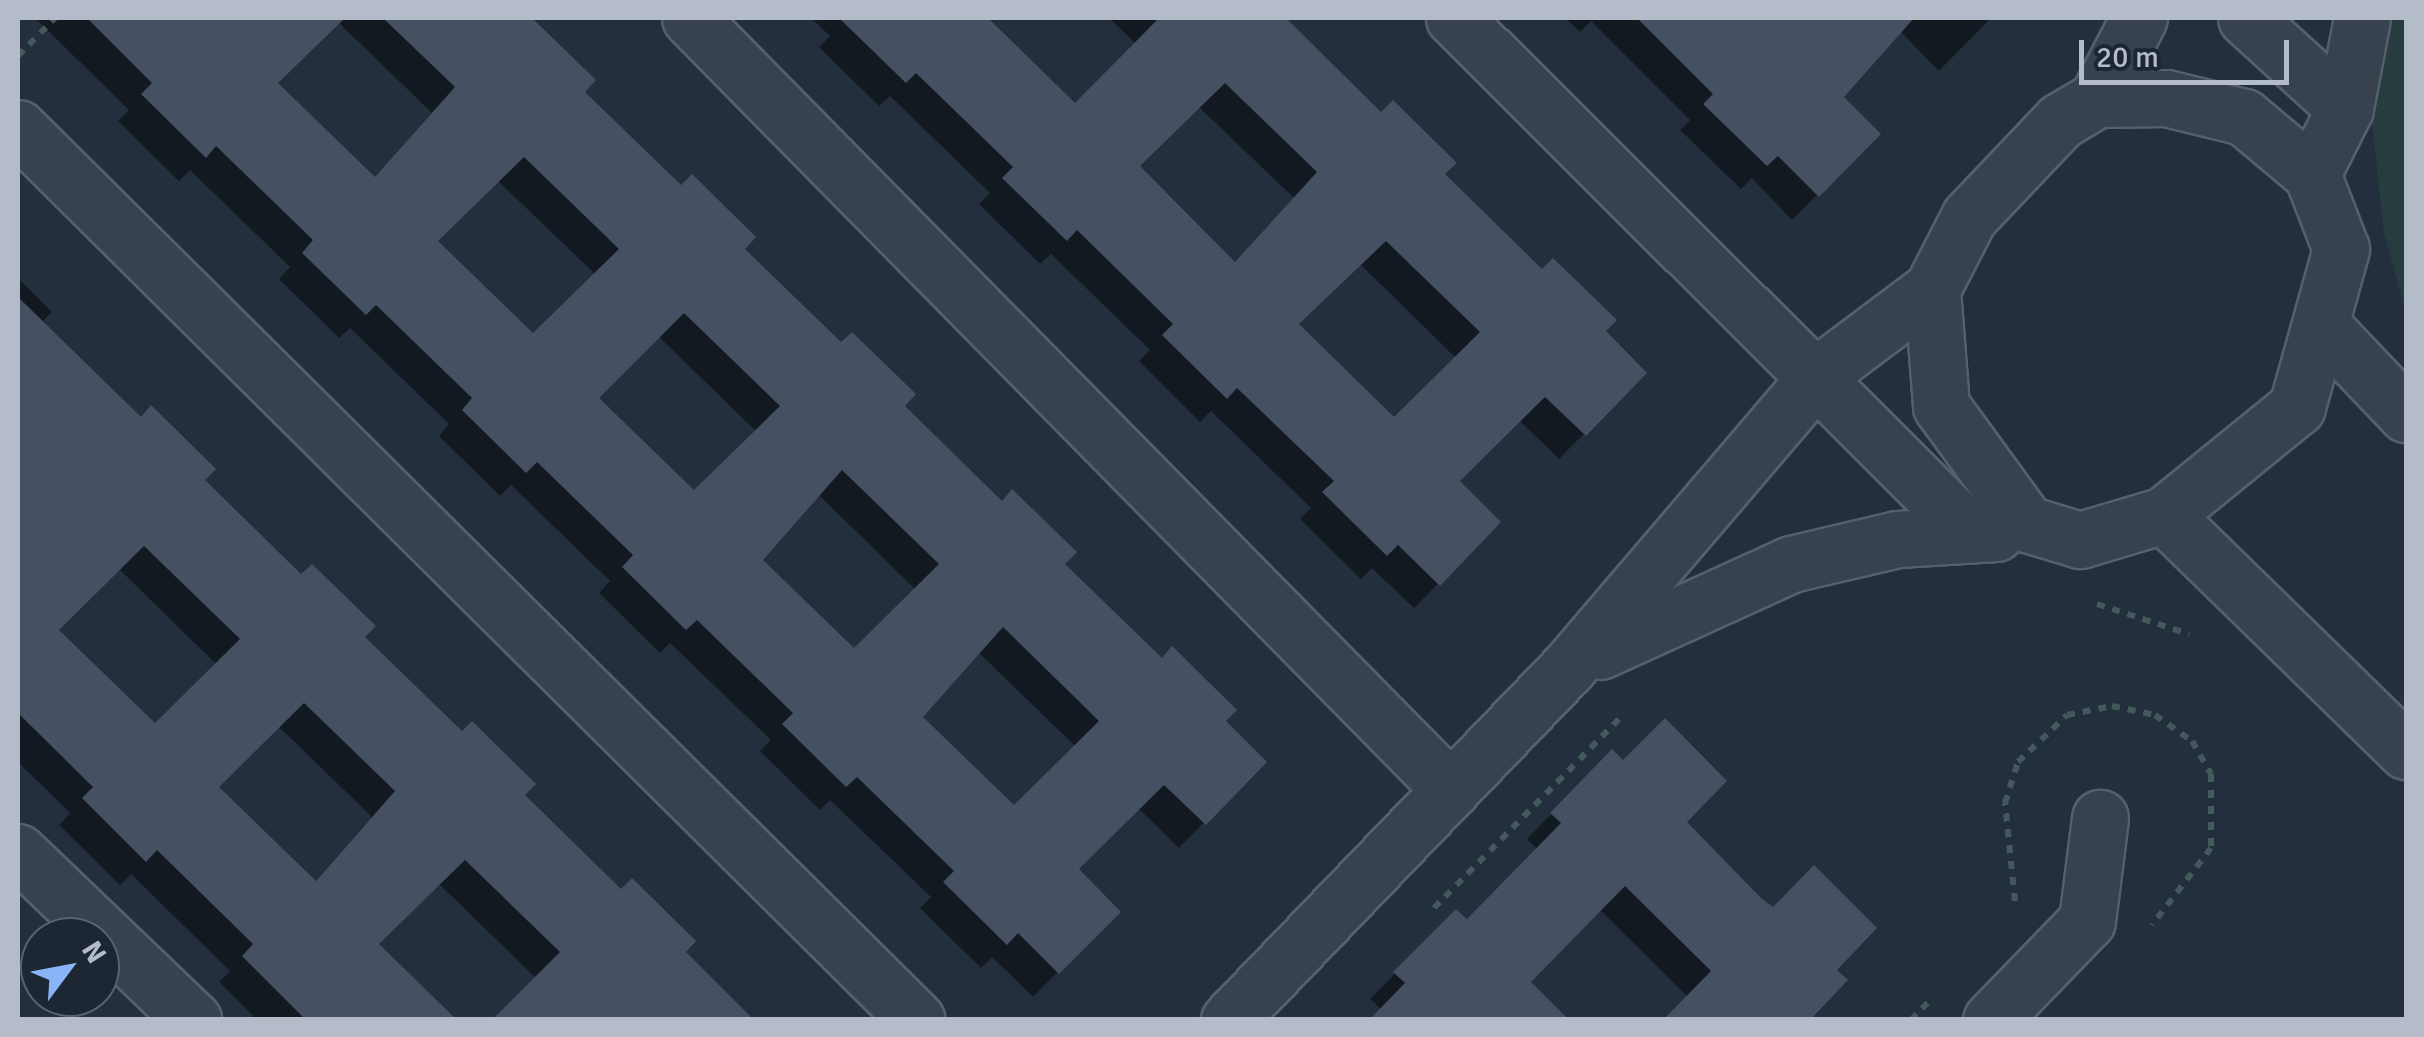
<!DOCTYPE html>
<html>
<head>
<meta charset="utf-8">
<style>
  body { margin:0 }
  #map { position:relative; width:2424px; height:1037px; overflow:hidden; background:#242f3e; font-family:Signika,sans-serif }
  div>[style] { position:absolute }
  .green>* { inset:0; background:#263c3f }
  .shadow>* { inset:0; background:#0007 }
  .building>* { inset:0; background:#455162 }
  .path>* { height:6px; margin-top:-3px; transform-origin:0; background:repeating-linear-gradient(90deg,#44595c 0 8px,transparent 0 16px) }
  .roads { filter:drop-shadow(2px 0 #565f6c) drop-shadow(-2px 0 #565f6c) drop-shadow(0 2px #565f6c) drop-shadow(0 -2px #565f6c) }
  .street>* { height:55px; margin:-27.5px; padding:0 27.5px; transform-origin:27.5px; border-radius:27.5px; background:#38414e }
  span { translate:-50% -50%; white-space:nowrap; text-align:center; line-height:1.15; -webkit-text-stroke:8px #1d2633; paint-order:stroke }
  .frame { position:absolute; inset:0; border:20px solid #b4bcc9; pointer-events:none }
  .north { position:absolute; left:20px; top:917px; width:100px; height:100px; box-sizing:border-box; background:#1d2633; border:2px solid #59626f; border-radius:50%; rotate:58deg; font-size:28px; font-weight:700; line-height:40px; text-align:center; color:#b4bcc9 }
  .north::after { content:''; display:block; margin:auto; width:35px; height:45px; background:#8ab4f8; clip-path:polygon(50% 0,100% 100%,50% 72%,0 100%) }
  .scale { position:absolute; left:2079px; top:40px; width:210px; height:45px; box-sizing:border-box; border:5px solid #b4bcc9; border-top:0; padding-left:12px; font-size:30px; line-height:35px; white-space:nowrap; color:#b4bcc9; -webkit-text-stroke:8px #1d2633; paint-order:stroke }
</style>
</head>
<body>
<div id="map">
  <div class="green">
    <div style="clip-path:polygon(2380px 18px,2406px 18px,2406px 312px,2384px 233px,2371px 114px)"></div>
  </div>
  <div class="shadow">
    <div style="clip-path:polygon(evenodd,35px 18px,508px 18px,1263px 762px,1179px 848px,1138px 808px,1075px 869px,1117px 912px,1033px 997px,992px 957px,981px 968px,920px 908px,931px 897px,830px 800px,820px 810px,760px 751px,771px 740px,670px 643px,660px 653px,599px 593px,610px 581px,511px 485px,500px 496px,439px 436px,449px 424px,350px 328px,339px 338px,279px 279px,290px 267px,190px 170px,179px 181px,118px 121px,129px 110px,35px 18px,338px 22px,432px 113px,374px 179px,275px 83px,338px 22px,35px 18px,497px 180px,596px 275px,533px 337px,435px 241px,497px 180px,35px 18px,658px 336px,757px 432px,694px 494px,595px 398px,658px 336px,35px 18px,818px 494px,916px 590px,854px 652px,759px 560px,818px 494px,35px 18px,978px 652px,1076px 747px,1014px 809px,920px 717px,978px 652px)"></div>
    <div style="clip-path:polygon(evenodd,811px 18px,983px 18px,1075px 106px,1137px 45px,1109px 18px,1283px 18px,1644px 373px,1559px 459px,1519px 420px,1457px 481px,1438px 584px,1414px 608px,1372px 568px,1361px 579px,1300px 519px,1311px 508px,1211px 411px,1200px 422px,1139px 361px,1150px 350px,1051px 254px,1040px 264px,979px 204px,990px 193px,890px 96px,879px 106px,819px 47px,830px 36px,811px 18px,1198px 106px,1294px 198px,1234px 264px,1137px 166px,1198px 106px,811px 18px,1360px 264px,1457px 359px,1395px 420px,1296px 325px,1360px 264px)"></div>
    <div style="clip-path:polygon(1565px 18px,1760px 18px,1774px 32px,1788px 18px,1991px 18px,1939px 71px,1899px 30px,1840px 97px,1878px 134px,1792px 220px,1752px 178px,1741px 189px,1680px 130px,1690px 120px,1591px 21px,1580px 32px)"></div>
    <div style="clip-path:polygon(evenodd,18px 278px,52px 312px,41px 323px,621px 892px,537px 979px,438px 883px,376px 945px,453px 1020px,257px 1020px,219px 982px,230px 971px,131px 874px,120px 885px,59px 825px,70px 813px,18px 762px,18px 547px,56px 509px,18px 470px,18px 278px,118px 568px,217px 665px,155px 726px,55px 630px,118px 568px,18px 278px,278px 726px,372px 817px,314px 883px,216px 787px,278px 726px)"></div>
    <div style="clip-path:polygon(1612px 752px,1833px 970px,1688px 997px,1599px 909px,1382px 1010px,1370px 999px,1456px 912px,1466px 922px,1538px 850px,1527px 839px)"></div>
  </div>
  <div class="building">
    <div style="clip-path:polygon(evenodd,87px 18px,345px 18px,278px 83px,375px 177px,455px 87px,383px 18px,532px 18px,596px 80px,585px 92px,681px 185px,692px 174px,756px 237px,745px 249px,841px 342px,852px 332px,916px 394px,905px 406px,1002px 501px,1012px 489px,1077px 552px,1065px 564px,1162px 658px,1172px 646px,1237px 710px,1226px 721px,1267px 762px,1206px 825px,1164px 785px,1079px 869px,1121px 912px,1059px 974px,1018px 933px,1007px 945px,943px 882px,954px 871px,857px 777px,846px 787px,782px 724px,793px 713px,697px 620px,686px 630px,622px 567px,633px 555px,537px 462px,526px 473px,462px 410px,472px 398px,376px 305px,366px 315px,302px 253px,313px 240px,216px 146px,206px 158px,141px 94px,152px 83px,87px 18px,524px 157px,619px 249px,533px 333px,438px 241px,524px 157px,87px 18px,684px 313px,780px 406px,694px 490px,599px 398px,684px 313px,87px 18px,842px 470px,939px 564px,854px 648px,763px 560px,842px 470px,87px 18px,1003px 627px,1099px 721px,1014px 805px,923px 717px,1003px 627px)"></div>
    <div style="clip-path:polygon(evenodd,839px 18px,988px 18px,1075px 103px,1159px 18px,1286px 18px,1381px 112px,1393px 100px,1457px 163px,1445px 174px,1542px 269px,1553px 258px,1617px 320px,1606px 331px,1647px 373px,1586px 436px,1545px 397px,1460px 481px,1501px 522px,1440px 586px,1398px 545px,1387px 556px,1322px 492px,1334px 481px,1237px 388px,1227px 399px,1162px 335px,1173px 324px,1077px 230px,1067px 241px,1002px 178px,1013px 167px,916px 73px,906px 83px,839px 18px,1225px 83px,1317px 172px,1235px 262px,1140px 166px,1225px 83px,839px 18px,1386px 241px,1480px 332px,1394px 417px,1299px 324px,1386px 241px)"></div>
    <div style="clip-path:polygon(1637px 18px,1914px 18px,1844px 97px,1881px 134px,1819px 197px,1778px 156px,1767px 166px,1703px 104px,1713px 94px)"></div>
    <div style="clip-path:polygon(evenodd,18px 297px,141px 417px,151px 405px,216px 469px,205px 480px,301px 574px,312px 564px,376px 626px,365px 637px,462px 731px,472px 721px,536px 784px,525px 795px,621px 889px,632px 878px,696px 941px,686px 952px,754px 1020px,492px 1020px,560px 952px,465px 860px,379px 944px,457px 1020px,306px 1020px,242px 956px,253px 944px,157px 850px,146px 862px,82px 798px,93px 787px,18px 713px,18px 297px,144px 546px,240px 639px,155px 723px,59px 630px,144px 546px,18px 297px,304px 703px,395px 791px,316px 881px,219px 787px,304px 703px)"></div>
    <div style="clip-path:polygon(1665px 718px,1727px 781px,1687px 822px,1761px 898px,1773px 907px,1814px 865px,1877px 928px,1837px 970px,1848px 980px,1810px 1020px,1663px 1020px,1711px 971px,1625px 886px,1531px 982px,1569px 1020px,1369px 1020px,1405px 983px,1393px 972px,1456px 909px,1467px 919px,1561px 823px,1550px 813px,1612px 749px,1623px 760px)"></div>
  </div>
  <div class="path">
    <div style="left:18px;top:56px;width:53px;rotate:-45.8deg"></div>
    <div style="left:2097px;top:604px;width:97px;rotate:18.1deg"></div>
    <div style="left:2015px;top:901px;width:99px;rotate:-95.8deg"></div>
    <div style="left:2005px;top:803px;width:43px;rotate:-72.4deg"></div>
    <div style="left:2018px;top:762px;width:68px;rotate:-43.8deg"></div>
    <div style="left:2067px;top:715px;width:46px;rotate:-11.3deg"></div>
    <div style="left:2112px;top:706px;width:44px;rotate:11.8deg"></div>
    <div style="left:2155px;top:715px;width:45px;rotate:35.1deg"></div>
    <div style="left:2192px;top:741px;width:38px;rotate:60deg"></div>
    <div style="left:2211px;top:774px;width:74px;rotate:90deg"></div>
    <div style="left:2211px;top:848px;width:97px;rotate:127.5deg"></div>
    <div style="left:1434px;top:908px;width:272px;rotate:-45.6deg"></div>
    <div style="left:1911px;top:1020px;width:28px;rotate:-46deg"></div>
  </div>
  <div class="roads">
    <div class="street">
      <div style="left:690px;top:18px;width:1084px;rotate:45.41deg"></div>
      <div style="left:1454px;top:18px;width:731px;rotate:44.89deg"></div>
      <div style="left:2246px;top:18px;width:134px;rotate:42.3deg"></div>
      <div style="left:2097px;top:99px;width:91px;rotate:-62.6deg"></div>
      <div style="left:18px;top:128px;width:1266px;rotate:44.78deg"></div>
      <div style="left:2312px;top:174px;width:74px;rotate:-63.4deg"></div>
      <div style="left:2345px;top:108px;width:92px;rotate:-79.3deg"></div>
      <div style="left:2324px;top:328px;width:119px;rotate:46.4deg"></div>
      <div style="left:2164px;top:515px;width:338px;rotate:44.3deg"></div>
      <div style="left:1600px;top:651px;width:210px;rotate:-24.5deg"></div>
      <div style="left:1791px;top:564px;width:110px;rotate:-13.2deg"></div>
      <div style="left:1898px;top:539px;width:98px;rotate:-3.5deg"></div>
      <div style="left:18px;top:852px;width:243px;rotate:43.8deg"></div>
      <div style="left:1229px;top:1020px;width:487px;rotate:-46.1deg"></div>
      <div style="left:1567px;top:669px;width:389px;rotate:-49.5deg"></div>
      <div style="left:1820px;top:373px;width:140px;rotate:-36.9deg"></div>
      <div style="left:1932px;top:289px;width:81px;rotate:-62.8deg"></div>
      <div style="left:1969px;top:217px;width:132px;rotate:-46.5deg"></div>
      <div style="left:2060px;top:121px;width:43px;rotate:-30.7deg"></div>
      <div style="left:2097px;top:99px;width:69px;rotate:-0.8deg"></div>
      <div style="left:2166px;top:98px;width:80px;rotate:13.7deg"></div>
      <div style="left:2244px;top:117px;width:89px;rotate:40deg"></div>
      <div style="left:2312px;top:174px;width:80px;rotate:68.9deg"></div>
      <div style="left:2341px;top:249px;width:164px;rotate:105.6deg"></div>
      <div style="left:2297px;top:407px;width:171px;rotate:140.9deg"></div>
      <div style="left:2164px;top:515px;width:88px;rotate:163.4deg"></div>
      <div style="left:2080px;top:540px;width:55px;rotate:-163.2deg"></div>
      <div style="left:2027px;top:524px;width:146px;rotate:-126.1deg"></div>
      <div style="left:1941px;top:406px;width:117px;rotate:-94.4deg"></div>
      <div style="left:1991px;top:1020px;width:138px;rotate:-45.9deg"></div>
      <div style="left:2087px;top:921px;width:104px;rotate:-82.8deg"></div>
    </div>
  </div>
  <div class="frame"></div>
  <div class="north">N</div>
  <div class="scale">20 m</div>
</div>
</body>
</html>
